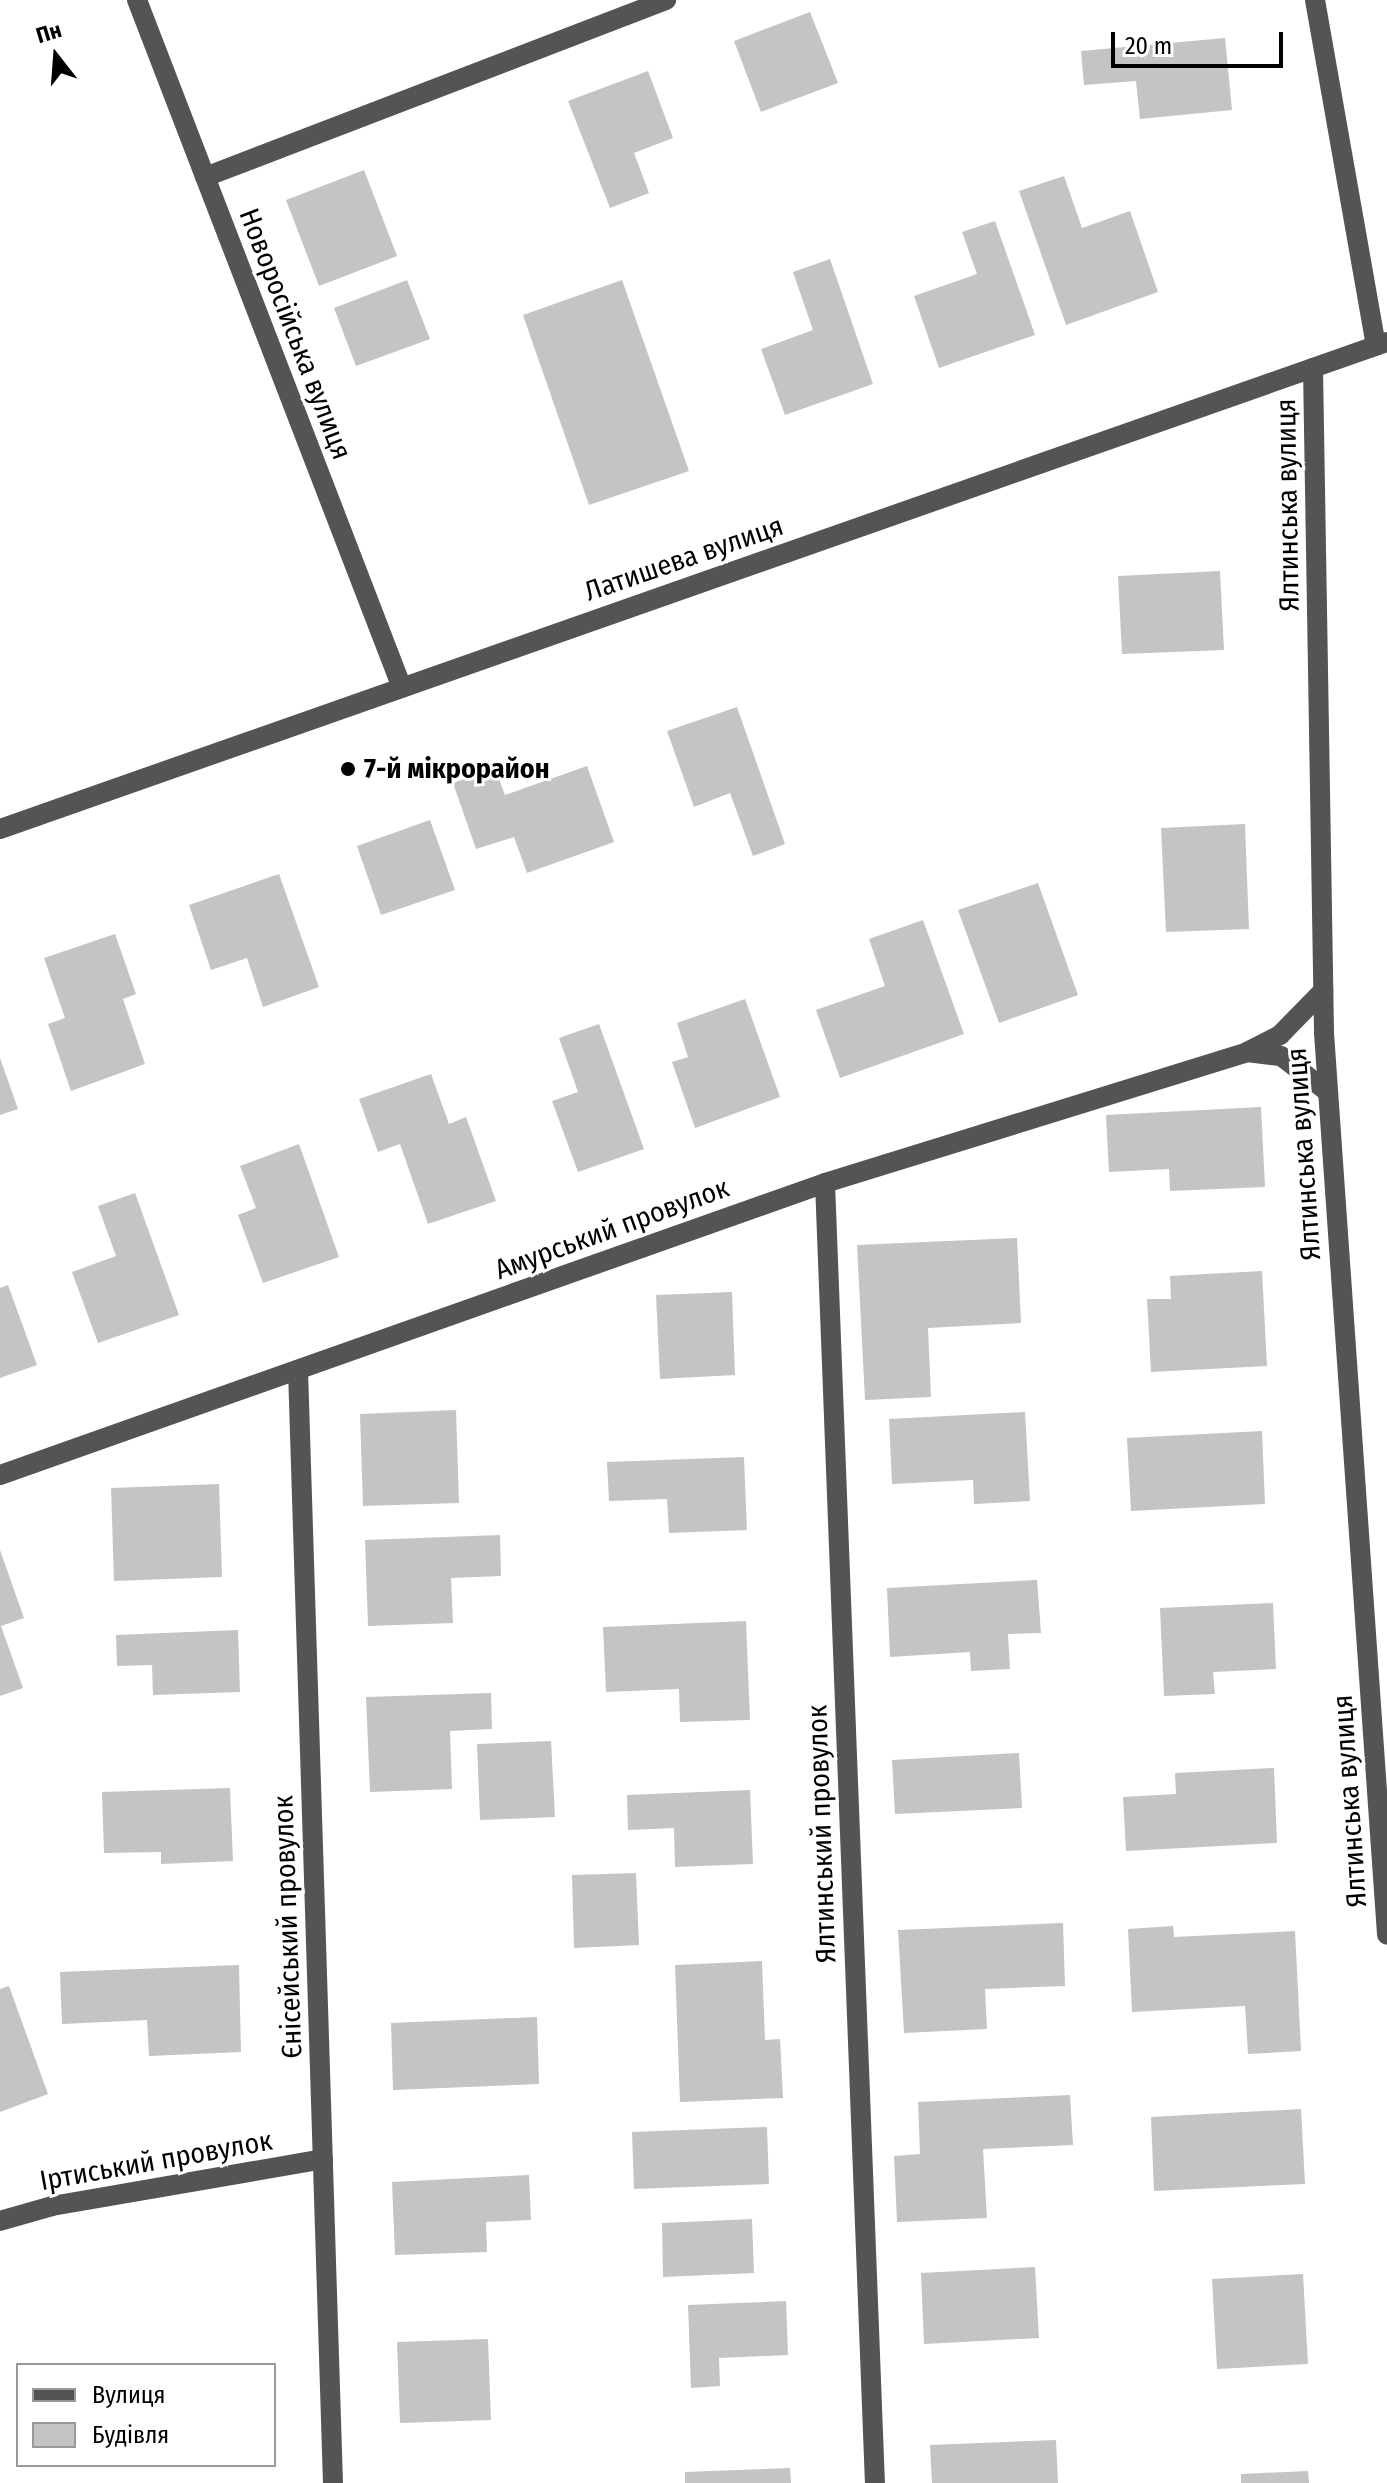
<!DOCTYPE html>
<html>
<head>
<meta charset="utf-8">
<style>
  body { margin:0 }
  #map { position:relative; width:1387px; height:2483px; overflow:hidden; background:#fff; font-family:"Fira Sans Condensed",sans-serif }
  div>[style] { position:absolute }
  .building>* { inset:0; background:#c4c4c4 }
  .minor>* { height:20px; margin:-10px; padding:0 10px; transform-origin:10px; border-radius:10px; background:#545454 }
  .dots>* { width:22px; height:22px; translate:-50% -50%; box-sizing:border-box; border:4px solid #fff; border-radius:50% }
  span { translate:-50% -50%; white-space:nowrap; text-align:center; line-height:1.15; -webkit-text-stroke:6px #fff; paint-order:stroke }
  .street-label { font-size:28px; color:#000 }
  .poi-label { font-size:28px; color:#000; font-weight:700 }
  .left { translate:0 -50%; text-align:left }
  .legend { position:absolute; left:16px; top:2363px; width:260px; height:104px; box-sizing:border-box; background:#fff; border:2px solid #999; margin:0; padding:10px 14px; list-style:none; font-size:24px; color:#000 }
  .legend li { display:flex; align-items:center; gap:16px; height:40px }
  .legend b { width:40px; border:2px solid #999 }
  .north { position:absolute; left:16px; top:16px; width:80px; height:80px; -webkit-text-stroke:6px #fff; paint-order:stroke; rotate:343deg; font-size:22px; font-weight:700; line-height:32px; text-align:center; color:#000 }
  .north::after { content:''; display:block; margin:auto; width:28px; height:36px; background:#000; clip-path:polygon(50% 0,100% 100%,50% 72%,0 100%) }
  .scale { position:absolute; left:1111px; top:32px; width:172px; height:36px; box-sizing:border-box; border:4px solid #000; border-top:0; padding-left:10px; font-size:24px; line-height:28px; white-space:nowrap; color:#000; -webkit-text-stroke:6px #fff; paint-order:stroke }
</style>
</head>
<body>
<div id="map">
  <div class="building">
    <div style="clip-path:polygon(810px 12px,838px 83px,761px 112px,734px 41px)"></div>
    <div style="clip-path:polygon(1225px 38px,1232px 110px,1140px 119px,1136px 81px,1084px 85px,1081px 51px)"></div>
    <div style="clip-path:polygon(648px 71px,673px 138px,634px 153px,649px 193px,610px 208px,568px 101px)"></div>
    <div style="clip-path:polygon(364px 170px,397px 256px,319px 286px,286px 200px)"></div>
    <div style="clip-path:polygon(1064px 176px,1082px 228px,1130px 211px,1158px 292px,1066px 325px,1019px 191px)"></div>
    <div style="clip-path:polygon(995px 221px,1035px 335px,939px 368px,914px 296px,977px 274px,962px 232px)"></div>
    <div style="clip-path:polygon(830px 259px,873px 384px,785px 415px,761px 349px,813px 330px,793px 272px)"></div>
    <div style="clip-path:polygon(407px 280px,430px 339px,356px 366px,334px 308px)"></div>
    <div style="clip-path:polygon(622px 280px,689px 471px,589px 505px,523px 315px)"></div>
    <div style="clip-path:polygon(1220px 571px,1224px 650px,1122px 654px,1118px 576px)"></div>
    <div style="clip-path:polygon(737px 707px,785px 844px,753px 856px,730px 793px,694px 807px,667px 731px)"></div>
    <div style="clip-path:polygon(587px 766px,614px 842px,527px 873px,514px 837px,476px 849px,453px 783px,495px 768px,505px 795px)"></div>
    <div style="clip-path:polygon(430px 820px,455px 890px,381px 915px,357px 846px)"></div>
    <div style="clip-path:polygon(1245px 824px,1249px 929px,1166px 932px,1161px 828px)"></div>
    <div style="clip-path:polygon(279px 874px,319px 987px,263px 1007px,247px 958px,211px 970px,189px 905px)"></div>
    <div style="clip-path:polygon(1038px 883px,1078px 995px,999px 1023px,958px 910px)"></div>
    <div style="clip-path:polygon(923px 920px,964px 1034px,840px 1078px,816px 1010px,885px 986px,869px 939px)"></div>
    <div style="clip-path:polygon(115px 934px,136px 994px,123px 999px,145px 1064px,71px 1091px,48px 1024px,65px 1018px,44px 958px)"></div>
    <div style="clip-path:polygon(745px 999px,780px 1097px,695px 1128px,672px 1062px,688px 1057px,677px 1023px)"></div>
    <div style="clip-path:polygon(599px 1024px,644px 1149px,578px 1172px,552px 1101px,578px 1092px,559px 1038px)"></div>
    <div style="clip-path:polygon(0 1058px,18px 1109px,0 1115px)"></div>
    <div style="clip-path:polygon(431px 1074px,449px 1124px,466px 1117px,496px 1201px,428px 1224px,400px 1144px,378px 1152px,359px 1099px)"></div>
    <div style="clip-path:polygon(1261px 1107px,1265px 1187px,1170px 1191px,1169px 1169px,1109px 1172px,1106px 1115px)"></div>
    <div style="clip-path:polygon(299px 1144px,339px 1257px,263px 1283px,238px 1215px,256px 1208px,240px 1166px)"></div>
    <div style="clip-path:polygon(135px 1193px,179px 1315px,98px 1343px,72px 1272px,116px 1256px,98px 1206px)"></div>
    <div style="clip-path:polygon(1017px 1238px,1021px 1323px,928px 1328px,931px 1397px,865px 1400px,857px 1245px)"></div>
    <div style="clip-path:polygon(1262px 1271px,1267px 1366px,1151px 1372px,1147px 1299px,1171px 1299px,1170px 1276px)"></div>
    <div style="clip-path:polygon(8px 1285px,37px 1365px,0 1378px,0 1288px)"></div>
    <div style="clip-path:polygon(732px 1292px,735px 1375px,660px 1379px,656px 1295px)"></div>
    <div style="clip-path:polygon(456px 1410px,459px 1503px,363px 1506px,360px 1414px)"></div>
    <div style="clip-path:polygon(1025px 1412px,1030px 1501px,974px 1504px,973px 1480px,892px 1484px,889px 1419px)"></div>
    <div style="clip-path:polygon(1262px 1431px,1265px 1504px,1131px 1511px,1127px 1438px)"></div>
    <div style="clip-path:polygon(744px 1457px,747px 1530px,669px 1533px,667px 1499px,609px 1501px,607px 1462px)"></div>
    <div style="clip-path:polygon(219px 1484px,222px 1577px,114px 1581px,111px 1488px)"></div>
    <div style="clip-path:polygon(500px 1535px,501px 1576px,451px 1578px,453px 1623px,368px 1626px,365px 1540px)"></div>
    <div style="clip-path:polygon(0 1550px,24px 1618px,1px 1626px,23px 1688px,0 1696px)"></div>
    <div style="clip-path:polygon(1037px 1580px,1041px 1633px,1008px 1634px,1010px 1669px,971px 1671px,970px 1652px,890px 1657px,887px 1588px)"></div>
    <div style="clip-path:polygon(1273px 1603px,1276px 1669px,1213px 1672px,1215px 1694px,1164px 1696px,1160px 1608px)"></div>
    <div style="clip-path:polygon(746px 1621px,750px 1720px,680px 1722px,679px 1689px,606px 1692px,603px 1627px)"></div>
    <div style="clip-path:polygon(238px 1630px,240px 1692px,153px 1695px,152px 1665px,117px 1666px,116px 1635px)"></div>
    <div style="clip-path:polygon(491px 1693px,492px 1729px,450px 1731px,452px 1789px,370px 1792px,366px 1697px)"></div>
    <div style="clip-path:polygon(551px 1741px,555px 1817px,480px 1820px,477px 1744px)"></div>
    <div style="clip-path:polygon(1019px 1753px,1022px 1808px,895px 1814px,892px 1760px)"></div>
    <div style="clip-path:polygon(1274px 1768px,1277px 1843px,1126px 1851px,1123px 1797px,1176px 1794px,1175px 1773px)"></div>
    <div style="clip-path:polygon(230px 1788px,233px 1861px,161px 1864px,161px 1852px,104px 1853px,102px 1792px)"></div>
    <div style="clip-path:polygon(750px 1790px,753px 1864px,675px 1867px,674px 1828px,628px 1830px,627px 1795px)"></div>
    <div style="clip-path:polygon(636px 1873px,639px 1945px,574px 1948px,572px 1875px)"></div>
    <div style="clip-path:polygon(1063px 1923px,1065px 1986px,985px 1989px,987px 2029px,904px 2033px,898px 1930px)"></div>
    <div style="clip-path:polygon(1173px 1926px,1174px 1937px,1295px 1931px,1301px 2051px,1248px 2054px,1245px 2006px,1132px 2012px,1128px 1929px)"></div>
    <div style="clip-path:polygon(762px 1961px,765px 2040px,780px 2039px,783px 2098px,680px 2102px,675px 1965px)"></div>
    <div style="clip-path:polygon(239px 1965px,241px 2052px,149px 2056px,147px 2020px,62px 2024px,60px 1972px)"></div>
    <div style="clip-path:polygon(9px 1986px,48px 2094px,0 2112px,0 1989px)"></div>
    <div style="clip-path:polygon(537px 2017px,539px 2084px,393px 2090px,391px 2023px)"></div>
    <div style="clip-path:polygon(1070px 2095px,1073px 2145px,983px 2149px,987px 2218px,897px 2222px,894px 2156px,920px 2154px,918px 2102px)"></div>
    <div style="clip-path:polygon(1301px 2109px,1305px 2184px,1154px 2191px,1151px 2117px)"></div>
    <div style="clip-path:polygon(767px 2127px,769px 2184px,634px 2189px,632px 2132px)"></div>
    <div style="clip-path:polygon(529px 2175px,531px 2220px,486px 2222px,487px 2252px,395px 2255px,392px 2182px)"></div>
    <div style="clip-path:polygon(752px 2219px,754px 2273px,663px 2277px,662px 2223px)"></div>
    <div style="clip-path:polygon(1035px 2267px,1039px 2338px,924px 2344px,921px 2273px)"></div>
    <div style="clip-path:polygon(1303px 2274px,1308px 2364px,1217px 2369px,1212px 2279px)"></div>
    <div style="clip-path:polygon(786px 2301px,788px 2355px,719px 2358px,720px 2386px,691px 2388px,688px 2305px)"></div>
    <div style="clip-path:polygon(488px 2339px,491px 2420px,400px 2423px,397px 2342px)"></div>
    <div style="clip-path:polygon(1056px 2440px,1058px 2483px,932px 2483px,930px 2445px)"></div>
    <div style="clip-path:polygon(790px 2468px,791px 2483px,685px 2483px,685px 2472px)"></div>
    <div style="clip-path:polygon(1308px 2471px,1309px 2483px,1241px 2483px,1241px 2474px)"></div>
  </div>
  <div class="minor">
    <div style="left:137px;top:0;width:737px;rotate:68.93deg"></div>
    <div style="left:1315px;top:0;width:351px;rotate:80deg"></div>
    <div style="left:205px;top:177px;width:494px;rotate:-21deg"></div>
    <div style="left:1313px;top:368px;width:665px;rotate:89.05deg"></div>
    <div style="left:1324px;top:1033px;width:904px;rotate:86deg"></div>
    <div style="left:0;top:829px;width:1470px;rotate:-19.35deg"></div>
    <div style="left:1247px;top:1052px;width:34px;rotate:7deg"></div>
    <div style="left:1281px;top:1056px;width:59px;rotate:37.5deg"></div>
    <div style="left:825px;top:1183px;width:1301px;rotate:87.8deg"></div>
    <div style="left:298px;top:1370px;width:1114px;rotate:88.2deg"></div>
    <div style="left:0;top:1475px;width:875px;rotate:-19.49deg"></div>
    <div style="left:825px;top:1183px;width:442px;rotate:-17.2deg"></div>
    <div style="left:1247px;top:1052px;width:37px;rotate:-27deg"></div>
    <div style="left:1280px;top:1035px;width:62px;rotate:-45.7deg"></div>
    <div style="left:0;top:2221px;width:54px;rotate:-16.1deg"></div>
    <div style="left:52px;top:2206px;width:275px;rotate:-9.8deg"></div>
  </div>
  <div class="dots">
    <div style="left:348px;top:769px;background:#000"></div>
  </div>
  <div class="street-label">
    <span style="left:295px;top:334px;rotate:69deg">Новоросійська вулиця</span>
    <span style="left:1288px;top:505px;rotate:-91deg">Ялтинська вулиця</span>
    <span style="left:684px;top:559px;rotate:-19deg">Латишева вулиця</span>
    <span style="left:1304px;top:1154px;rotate:-94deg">Ялтинська вулиця</span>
    <span style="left:612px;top:1229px;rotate:-20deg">Амурський провулок</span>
    <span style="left:1350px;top:1801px;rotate:-94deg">Ялтинська вулиця</span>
    <span style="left:822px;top:1834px;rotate:-92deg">Ялтинський провулок</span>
    <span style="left:288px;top:1927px;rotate:-92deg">Єнісейський провулок</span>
    <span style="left:156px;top:2161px;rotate:-10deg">Іртиський провулок</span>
  </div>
  <div class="poi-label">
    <span class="left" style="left:364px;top:769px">7-й мікрорайон</span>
  </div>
  <ul class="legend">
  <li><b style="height:10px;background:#545454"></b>Вулиця</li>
  <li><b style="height:22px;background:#c4c4c4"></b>Будівля</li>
  </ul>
  <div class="north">Пн</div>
  <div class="scale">20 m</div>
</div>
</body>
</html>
